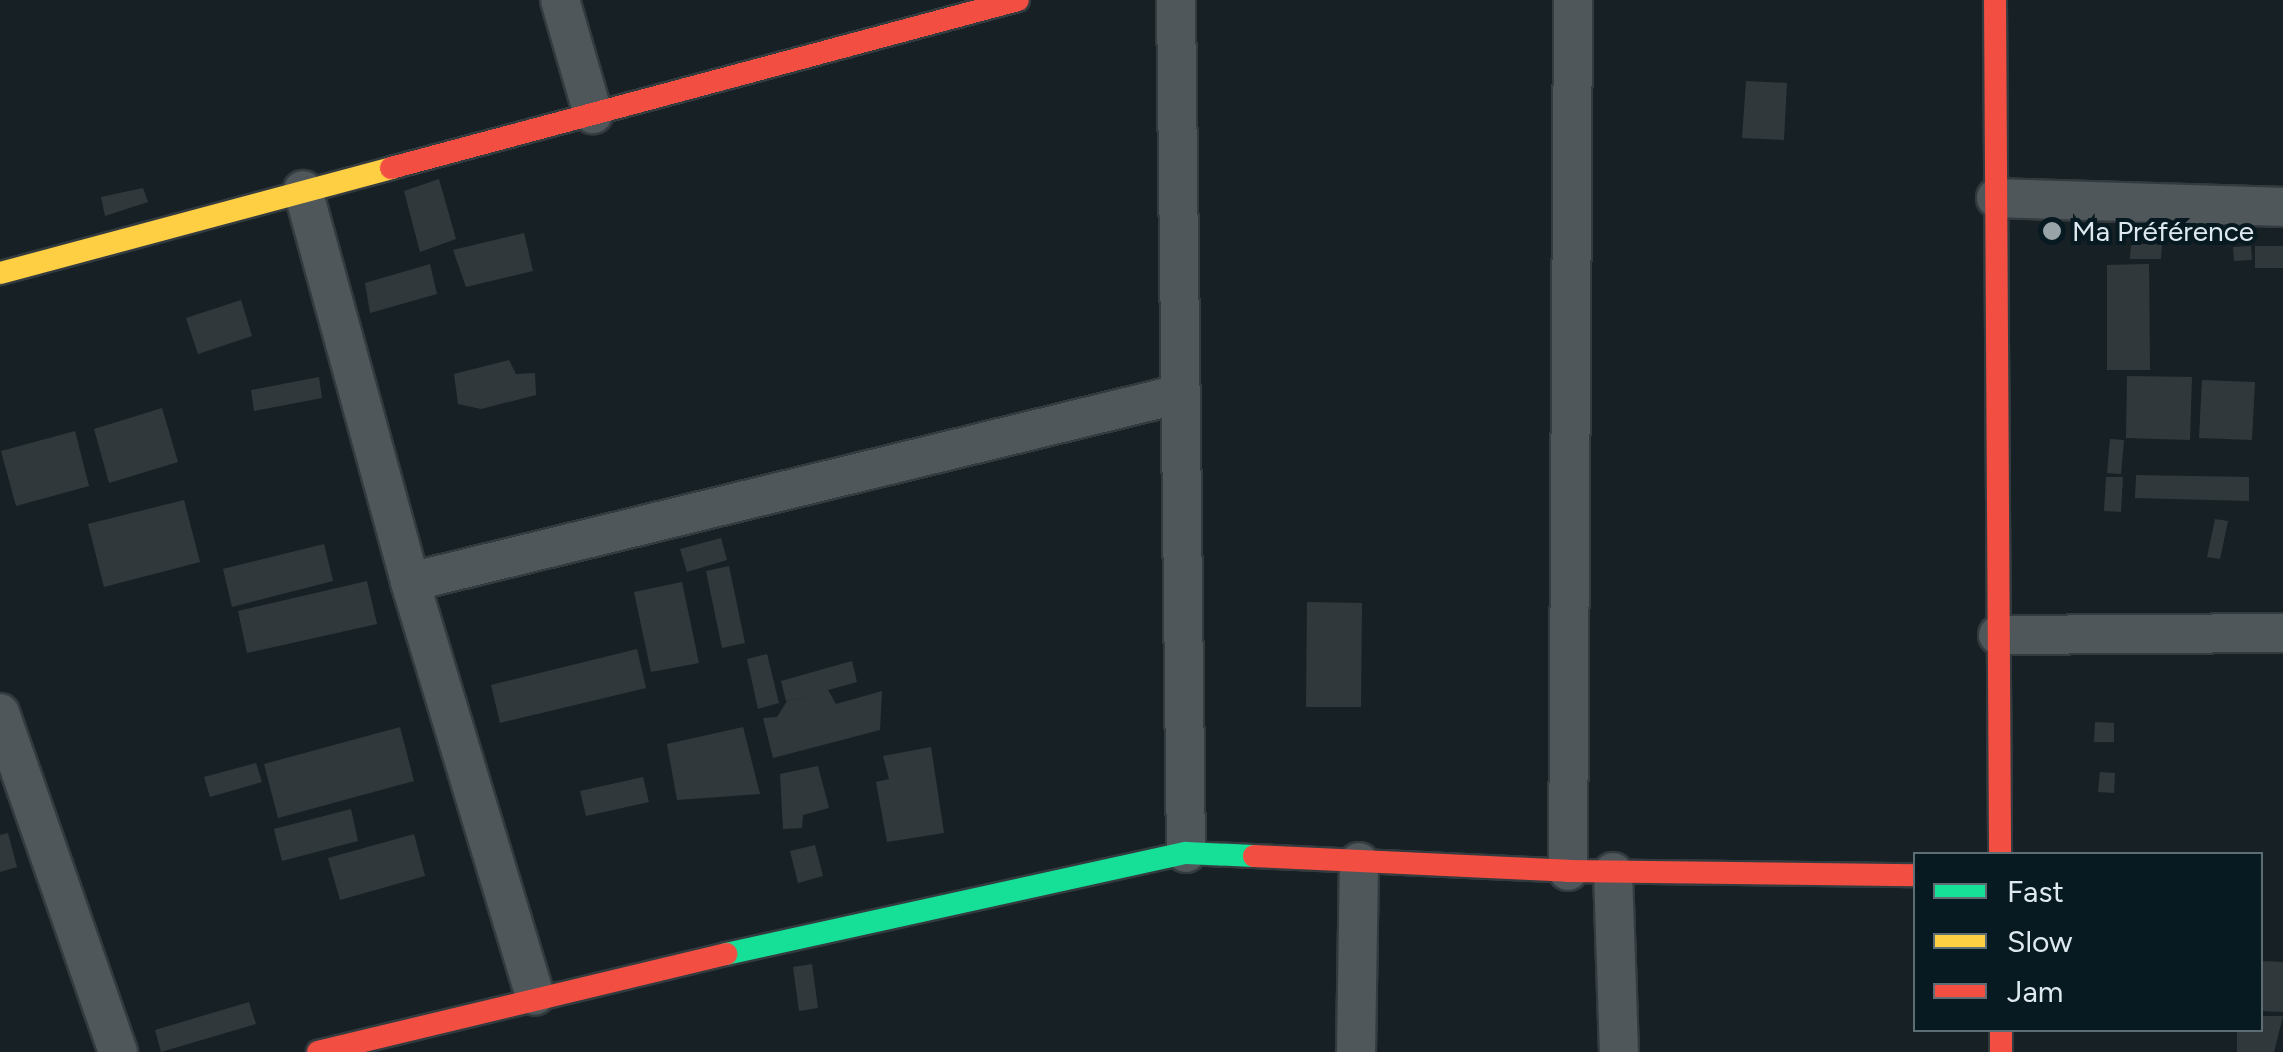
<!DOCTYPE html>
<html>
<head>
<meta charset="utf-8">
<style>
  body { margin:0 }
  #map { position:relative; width:2283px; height:1052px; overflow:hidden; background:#172125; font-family:Figtree,sans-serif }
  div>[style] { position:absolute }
  .building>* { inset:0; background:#31383c }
  .roads { filter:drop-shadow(2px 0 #333b3f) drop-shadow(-2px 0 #333b3f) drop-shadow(0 2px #333b3f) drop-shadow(0 -2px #333b3f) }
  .street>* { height:38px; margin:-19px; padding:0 19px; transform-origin:19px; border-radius:19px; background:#50575b }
  .fast>* { height:22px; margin:-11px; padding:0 11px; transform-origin:11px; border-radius:11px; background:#16e098 }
  .slow>* { height:22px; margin:-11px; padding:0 11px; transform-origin:11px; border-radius:11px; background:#ffcf43 }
  .jam>* { height:22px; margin:-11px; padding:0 11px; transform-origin:11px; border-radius:11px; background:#f24e42 }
  .dots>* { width:28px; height:28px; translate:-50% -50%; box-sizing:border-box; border:5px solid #071a21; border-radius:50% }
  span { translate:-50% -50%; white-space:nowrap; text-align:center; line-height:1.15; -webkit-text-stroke:8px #071a21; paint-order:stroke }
  .poi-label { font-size:28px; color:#dde9ee }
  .left { translate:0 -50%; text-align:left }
  .legend { position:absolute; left:1913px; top:852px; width:350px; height:180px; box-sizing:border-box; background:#071a21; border:2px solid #5d6d73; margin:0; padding:12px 18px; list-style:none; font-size:30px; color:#dde9ee }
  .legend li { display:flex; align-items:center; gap:20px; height:50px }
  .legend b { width:50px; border:2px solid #5d6d73 }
</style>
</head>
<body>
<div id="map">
  <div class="building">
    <div style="clip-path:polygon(1746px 81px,1787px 83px,1784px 140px,1742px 138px)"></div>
    <div style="clip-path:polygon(439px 179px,456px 239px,420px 252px,404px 191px)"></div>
    <div style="clip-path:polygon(143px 188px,148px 202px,105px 216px,101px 197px)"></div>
    <div style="clip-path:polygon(524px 233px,533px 271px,466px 287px,453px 250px)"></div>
    <div style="clip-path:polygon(2131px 244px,2162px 244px,2161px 259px,2130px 259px)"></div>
    <div style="clip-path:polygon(2251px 246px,2252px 260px,2234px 261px,2233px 247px)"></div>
    <div style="clip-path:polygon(2255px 246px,2283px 246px,2283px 268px,2255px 268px)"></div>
    <div style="clip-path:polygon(430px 264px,437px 294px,370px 313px,365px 283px)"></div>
    <div style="clip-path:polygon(2149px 264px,2150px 370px,2107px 370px,2107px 265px)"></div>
    <div style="clip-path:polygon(241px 300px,252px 336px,198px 354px,186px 318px)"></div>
    <div style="clip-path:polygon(509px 360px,516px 374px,535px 373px,536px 395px,481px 409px,458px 404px,454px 374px)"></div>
    <div style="clip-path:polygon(2127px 376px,2192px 377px,2190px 440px,2126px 438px)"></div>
    <div style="clip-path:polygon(319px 377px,322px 398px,254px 411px,251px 390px)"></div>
    <div style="clip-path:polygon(2202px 380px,2255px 382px,2252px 440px,2199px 438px)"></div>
    <div style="clip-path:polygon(162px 408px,178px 462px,109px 483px,94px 429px)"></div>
    <div style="clip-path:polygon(75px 431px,89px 486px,16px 506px,1px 451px)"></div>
    <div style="clip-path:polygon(2110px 439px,2124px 440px,2121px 474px,2107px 473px)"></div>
    <div style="clip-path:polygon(2136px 475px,2249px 477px,2249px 501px,2135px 498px)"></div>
    <div style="clip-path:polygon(2106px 477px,2123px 477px,2121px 512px,2104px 511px)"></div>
    <div style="clip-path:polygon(184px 500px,200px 562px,104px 587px,88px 524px)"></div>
    <div style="clip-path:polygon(2215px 519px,2228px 521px,2220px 559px,2207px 557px)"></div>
    <div style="clip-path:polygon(721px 538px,727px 560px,687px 572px,680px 549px)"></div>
    <div style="clip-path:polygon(324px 544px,333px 581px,232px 607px,223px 569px)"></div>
    <div style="clip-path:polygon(729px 566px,745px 643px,722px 648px,706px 571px)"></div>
    <div style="clip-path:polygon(367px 581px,377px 624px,247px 653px,238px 611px)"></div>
    <div style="clip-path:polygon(682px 582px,699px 663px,651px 672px,634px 592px)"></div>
    <div style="clip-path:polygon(1307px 602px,1362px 603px,1361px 707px,1306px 707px)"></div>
    <div style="clip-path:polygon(637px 649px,646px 688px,500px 723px,491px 685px)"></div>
    <div style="clip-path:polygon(767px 654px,779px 703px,758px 709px,747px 659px)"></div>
    <div style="clip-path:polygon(852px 661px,857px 682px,828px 690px,836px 704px,882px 691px,880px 730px,773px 758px,763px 718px,777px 717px,787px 701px,818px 694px,786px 701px,781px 681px)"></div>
    <div style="clip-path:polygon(2095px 722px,2114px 723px,2114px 742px,2094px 742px)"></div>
    <div style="clip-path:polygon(400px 727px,414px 781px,278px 818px,264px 764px)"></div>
    <div style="clip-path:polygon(743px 727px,760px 794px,677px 800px,667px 744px)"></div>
    <div style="clip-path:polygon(931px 747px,944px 833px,887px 842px,876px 782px,889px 779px,883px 756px)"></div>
    <div style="clip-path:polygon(256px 763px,262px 782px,210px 797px,204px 777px)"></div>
    <div style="clip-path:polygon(818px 766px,829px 808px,803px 815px,802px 828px,783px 829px,780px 774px)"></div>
    <div style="clip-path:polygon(2100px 772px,2115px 773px,2114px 793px,2098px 792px)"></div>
    <div style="clip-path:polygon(643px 777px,649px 802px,586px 816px,580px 791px)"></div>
    <div style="clip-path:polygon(351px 809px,358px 841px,282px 861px,274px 829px)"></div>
    <div style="clip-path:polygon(8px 833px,17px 867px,0 872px,0 835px)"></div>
    <div style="clip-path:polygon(414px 834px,425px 876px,340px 900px,328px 858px)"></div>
    <div style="clip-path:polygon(815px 845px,823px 876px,798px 883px,790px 851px)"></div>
    <div style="clip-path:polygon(2260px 961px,2283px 962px,2283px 1012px,2260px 1011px)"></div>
    <div style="clip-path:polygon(812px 964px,818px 1008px,799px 1011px,793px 967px)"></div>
    <div style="clip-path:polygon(249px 1002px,256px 1024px,161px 1052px,155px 1030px)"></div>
    <div style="clip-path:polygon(2260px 1016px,2283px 1016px,2274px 1052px,2237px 1052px,2237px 1030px,2260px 1030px)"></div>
  </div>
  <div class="roads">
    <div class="street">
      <div style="left:560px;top:0;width:119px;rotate:73.9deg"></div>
      <div style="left:1176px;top:0;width:853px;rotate:89.33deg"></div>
      <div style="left:303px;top:190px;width:406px;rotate:74.7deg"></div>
      <div style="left:410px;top:582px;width:432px;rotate:73.2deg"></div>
      <div style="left:1996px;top:198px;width:287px;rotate:1.8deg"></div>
      <div style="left:410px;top:582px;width:793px;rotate:-13.72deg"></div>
      <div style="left:1998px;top:635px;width:285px;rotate:-0.4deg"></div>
      <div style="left:0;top:713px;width:359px;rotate:70.8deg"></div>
      <div style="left:1568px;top:871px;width:871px;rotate:-89.67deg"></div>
      <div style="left:1613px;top:872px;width:180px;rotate:88.1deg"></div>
      <div style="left:1356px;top:1052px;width:190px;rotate:-89.1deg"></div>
    </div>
    <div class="fast">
      <div style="left:726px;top:954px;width:471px;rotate:-12.4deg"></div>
      <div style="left:1186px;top:853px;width:68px;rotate:2.5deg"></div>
    </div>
    <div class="slow">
      <div style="left:0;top:273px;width:405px;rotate:-15deg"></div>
    </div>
    <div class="jam">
      <div style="left:1995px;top:0;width:854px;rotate:89.66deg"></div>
      <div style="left:391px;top:168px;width:649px;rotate:-15deg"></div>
      <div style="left:1254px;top:856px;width:314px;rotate:2.7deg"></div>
      <div style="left:1568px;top:871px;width:348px;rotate:0.7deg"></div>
      <div style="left:2001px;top:1030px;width:22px;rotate:90deg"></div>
      <div style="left:318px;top:1052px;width:420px;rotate:-13.5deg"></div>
    </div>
  </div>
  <div class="dots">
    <div style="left:2052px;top:231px;background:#98a3a8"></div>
  </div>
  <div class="poi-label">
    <span class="left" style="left:2072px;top:231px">Ma Préférence</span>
  </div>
  <ul class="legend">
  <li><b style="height:12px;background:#16e098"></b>Fast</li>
  <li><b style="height:12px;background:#ffcf43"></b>Slow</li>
  <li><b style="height:12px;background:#f24e42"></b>Jam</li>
  </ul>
</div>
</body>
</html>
